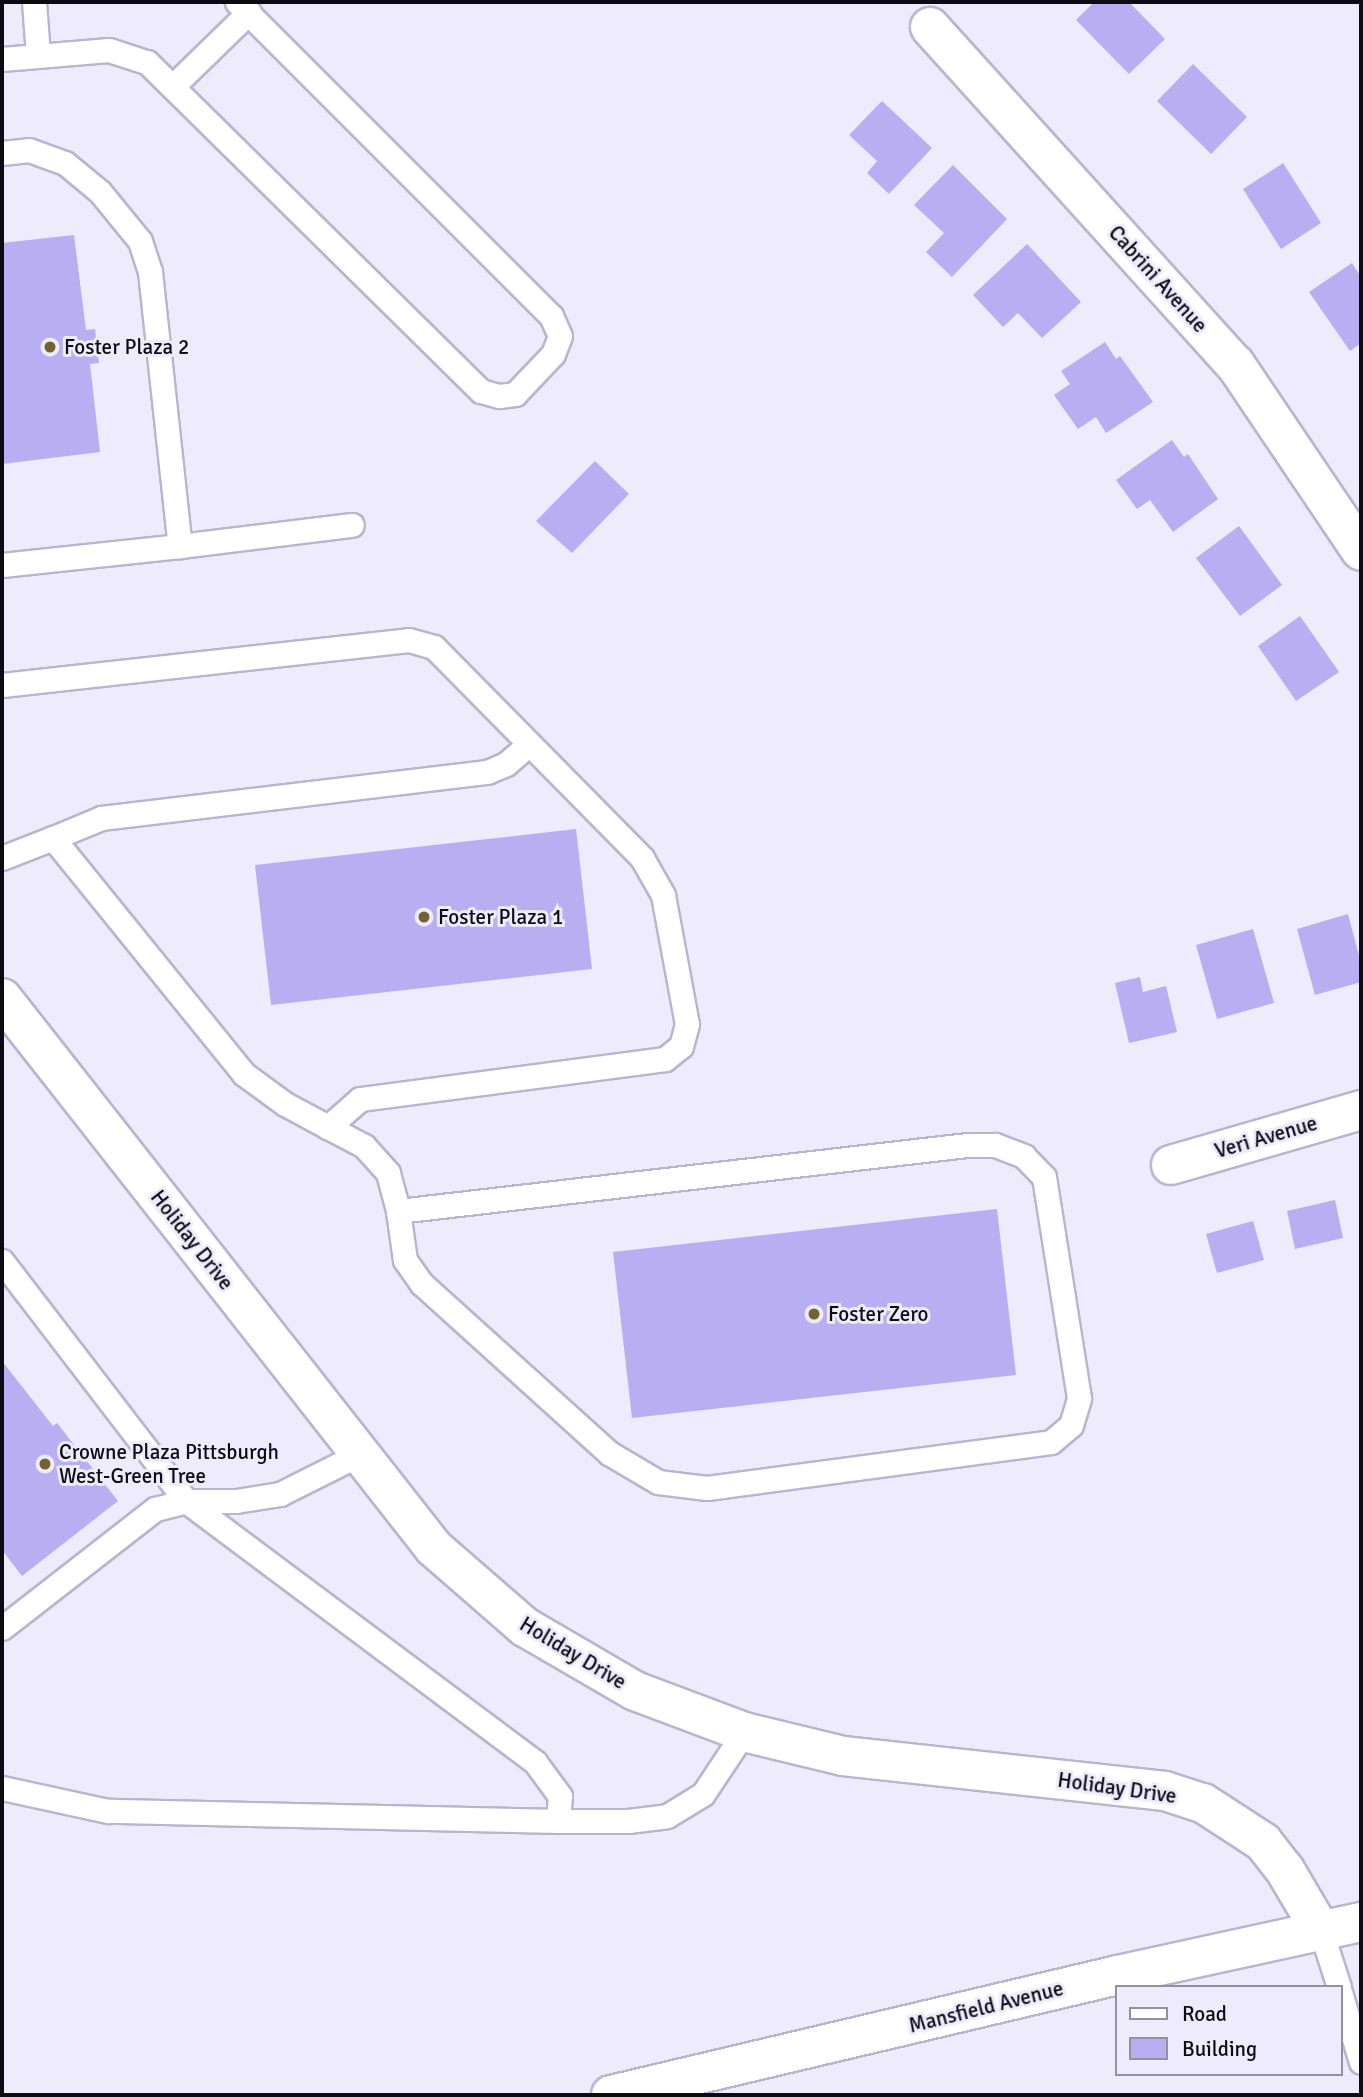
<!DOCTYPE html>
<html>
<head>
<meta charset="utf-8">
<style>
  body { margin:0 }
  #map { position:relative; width:1363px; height:2097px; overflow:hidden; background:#edebfc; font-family:Signika,sans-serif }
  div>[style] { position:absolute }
  .building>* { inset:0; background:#b9aef2 }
  .roads { filter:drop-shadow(2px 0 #b9b5d1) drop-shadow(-2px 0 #b9b5d1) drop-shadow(0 2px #b9b5d1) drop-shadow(0 -2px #b9b5d1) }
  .lane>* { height:23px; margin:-11.5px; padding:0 11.5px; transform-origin:11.5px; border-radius:11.5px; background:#fff }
  .street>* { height:38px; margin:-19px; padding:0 19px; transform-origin:19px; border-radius:19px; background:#fff }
  .secondary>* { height:38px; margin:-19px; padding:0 19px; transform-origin:19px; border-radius:19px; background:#fff }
  .dots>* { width:19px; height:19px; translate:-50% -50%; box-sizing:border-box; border:4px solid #edebfc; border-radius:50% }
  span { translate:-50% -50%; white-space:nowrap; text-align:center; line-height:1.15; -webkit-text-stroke:6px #edebfc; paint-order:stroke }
  .street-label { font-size:21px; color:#0c0b14 }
  .poi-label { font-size:21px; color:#0c0b14 }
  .left { translate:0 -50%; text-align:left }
  .frame { position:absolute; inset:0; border:4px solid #0c0b14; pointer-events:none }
  .legend { position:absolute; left:1115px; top:1985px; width:228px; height:91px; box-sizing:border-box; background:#edebfc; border:2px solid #93919f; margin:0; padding:9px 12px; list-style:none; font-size:21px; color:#0c0b14 }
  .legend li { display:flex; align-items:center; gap:14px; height:35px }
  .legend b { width:35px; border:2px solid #93919f }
</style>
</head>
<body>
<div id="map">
  <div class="building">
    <div style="clip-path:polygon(1094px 2px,1129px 2px,1165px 39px,1129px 74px,1076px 20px)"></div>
    <div style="clip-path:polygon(1193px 64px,1247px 117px,1211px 154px,1157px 101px)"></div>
    <div style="clip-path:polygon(882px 101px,932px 148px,889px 194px,867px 173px,877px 161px,849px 135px)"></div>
    <div style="clip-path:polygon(1283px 163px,1321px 223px,1281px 249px,1243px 189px)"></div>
    <div style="clip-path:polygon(953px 165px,1007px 219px,952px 277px,926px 252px,944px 233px,914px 205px)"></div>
    <div style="clip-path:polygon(74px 235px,86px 330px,95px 329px,99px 363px,90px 364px,100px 452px,2px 464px,2px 243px)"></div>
    <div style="clip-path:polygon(1027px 244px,1081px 302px,1042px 338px,1018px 313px,1003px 327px,973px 295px)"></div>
    <div style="clip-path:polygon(1352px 263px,1361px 277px,1361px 343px,1350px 351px,1309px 292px)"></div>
    <div style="clip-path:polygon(1105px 342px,1116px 359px,1120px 356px,1153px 402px,1106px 433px,1096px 417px,1078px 429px,1054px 395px,1070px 384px,1061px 371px)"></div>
    <div style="clip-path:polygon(1172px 440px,1184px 457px,1188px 454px,1218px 499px,1173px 532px,1150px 500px,1137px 509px,1116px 480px)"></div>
    <div style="clip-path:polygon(595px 461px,629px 494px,572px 553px,536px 521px)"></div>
    <div style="clip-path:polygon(1239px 526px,1282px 585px,1240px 616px,1196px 558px)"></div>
    <div style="clip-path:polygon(1300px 616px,1339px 672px,1296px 701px,1258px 646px)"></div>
    <div style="clip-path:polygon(576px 829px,592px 969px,271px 1005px,255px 865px)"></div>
    <div style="clip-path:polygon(1348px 914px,1361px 963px,1361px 982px,1315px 995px,1297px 929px)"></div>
    <div style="clip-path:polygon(1253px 929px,1274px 1003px,1217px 1019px,1196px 945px)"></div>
    <div style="clip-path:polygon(1140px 977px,1143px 992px,1166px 986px,1177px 1032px,1129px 1043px,1115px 983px)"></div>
    <div style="clip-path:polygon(1335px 1200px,1343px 1238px,1295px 1249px,1287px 1211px)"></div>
    <div style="clip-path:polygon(997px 1209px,1016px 1375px,632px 1418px,613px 1252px)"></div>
    <div style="clip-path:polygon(1253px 1221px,1264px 1260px,1217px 1273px,1206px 1234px)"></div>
    <div style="clip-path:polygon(2px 1361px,53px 1426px,57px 1423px,118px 1501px,22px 1576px,2px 1550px)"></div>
  </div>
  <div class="roads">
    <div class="lane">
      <div style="left:34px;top:2px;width:53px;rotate:85.7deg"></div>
      <div style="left:2px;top:59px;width:107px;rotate:-4.8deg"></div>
      <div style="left:109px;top:50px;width:40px;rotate:18deg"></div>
      <div style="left:147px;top:62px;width:469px;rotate:44.6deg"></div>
      <div style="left:481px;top:391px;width:19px;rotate:16deg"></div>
      <div style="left:499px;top:396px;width:16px;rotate:-7deg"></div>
      <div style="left:515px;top:394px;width:55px;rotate:-46.5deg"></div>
      <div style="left:553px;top:354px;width:19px;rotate:-69deg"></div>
      <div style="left:560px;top:336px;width:22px;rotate:-114deg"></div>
      <div style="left:551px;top:316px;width:444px;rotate:-135deg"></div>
      <div style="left:173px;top:86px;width:106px;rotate:-44.2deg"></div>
      <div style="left:2px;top:153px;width:27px;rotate:-6deg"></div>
      <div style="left:29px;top:150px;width:38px;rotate:20deg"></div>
      <div style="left:65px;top:163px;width:45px;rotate:39.6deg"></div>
      <div style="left:100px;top:192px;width:63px;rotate:50.8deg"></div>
      <div style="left:140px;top:241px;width:33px;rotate:72deg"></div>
      <div style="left:150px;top:272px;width:276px;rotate:83.8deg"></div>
      <div style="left:180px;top:546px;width:179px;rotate:173.9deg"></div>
      <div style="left:180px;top:546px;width:173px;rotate:-7deg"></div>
      <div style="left:2px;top:685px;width:409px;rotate:-6.3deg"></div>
      <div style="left:409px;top:640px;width:26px;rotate:16deg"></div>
      <div style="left:434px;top:647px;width:296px;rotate:45.4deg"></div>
      <div style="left:642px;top:858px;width:43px;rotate:60.4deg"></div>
      <div style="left:663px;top:895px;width:131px;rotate:79.5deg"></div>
      <div style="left:687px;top:1024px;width:23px;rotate:105deg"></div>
      <div style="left:681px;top:1046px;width:21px;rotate:141deg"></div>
      <div style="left:665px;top:1059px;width:308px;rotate:172.5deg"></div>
      <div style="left:360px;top:1099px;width:43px;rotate:138.8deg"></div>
      <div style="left:328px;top:1127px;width:49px;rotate:-151.9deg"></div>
      <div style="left:285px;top:1104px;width:51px;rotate:-143.8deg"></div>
      <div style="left:244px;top:1074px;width:304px;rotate:-129deg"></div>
      <div style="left:53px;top:838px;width:55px;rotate:158.6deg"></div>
      <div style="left:53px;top:838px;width:52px;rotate:-22.6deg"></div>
      <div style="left:101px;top:818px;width:389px;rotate:-6.8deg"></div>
      <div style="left:487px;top:772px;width:21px;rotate:-23deg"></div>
      <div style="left:506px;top:764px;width:30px;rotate:-41deg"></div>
      <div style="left:328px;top:1127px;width:41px;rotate:27.8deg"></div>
      <div style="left:364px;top:1146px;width:36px;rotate:48deg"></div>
      <div style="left:388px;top:1173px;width:39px;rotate:75deg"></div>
      <div style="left:398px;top:1211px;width:49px;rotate:81.9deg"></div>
      <div style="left:405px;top:1260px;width:29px;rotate:55deg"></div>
      <div style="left:422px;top:1284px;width:252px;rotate:42.1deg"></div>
      <div style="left:609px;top:1453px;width:57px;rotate:30.6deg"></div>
      <div style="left:658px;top:1482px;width:49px;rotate:7deg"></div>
      <div style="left:707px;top:1488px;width:347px;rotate:-7.6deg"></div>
      <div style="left:1051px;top:1442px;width:26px;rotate:-40deg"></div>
      <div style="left:1071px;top:1425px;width:28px;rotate:-73deg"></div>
      <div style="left:1079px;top:1398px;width:224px;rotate:-99deg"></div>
      <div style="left:1044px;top:1177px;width:29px;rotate:-134deg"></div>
      <div style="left:1024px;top:1156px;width:31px;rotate:-159deg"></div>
      <div style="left:995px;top:1145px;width:28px;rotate:180deg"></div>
      <div style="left:967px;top:1145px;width:573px;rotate:173.38deg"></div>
      <div style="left:2px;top:1261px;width:302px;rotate:52.5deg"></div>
      <div style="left:186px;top:1501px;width:436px;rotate:36.8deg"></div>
      <div style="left:535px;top:1762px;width:42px;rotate:53.7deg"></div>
      <div style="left:560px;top:1796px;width:25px;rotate:95deg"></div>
      <div style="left:558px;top:1821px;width:450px;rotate:-178.7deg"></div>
      <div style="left:108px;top:1811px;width:108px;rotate:-167.8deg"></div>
      <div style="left:2px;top:1628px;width:194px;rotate:-37.9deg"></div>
      <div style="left:155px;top:1509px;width:32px;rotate:-14deg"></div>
      <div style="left:186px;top:1501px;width:50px"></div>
      <div style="left:236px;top:1501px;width:45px;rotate:-9deg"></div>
      <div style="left:280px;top:1494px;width:89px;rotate:-26.6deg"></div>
      <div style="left:558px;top:1821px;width:70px"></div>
      <div style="left:628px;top:1821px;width:39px;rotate:-7deg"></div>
      <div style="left:667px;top:1816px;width:42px;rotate:-31.4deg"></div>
      <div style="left:703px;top:1794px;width:74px;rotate:-56.5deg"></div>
      <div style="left:1321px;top:1931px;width:59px;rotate:72.2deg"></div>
      <div style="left:1340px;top:1992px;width:73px;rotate:73.3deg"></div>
    </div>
    <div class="street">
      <div style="left:930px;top:27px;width:455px;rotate:47.9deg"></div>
      <div style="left:1235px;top:364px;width:225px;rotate:56deg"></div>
      <div style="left:2px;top:998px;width:699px;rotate:51.85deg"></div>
      <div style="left:434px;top:1548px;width:121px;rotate:41deg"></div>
      <div style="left:525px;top:1627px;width:127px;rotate:30.2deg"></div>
      <div style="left:635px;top:1691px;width:116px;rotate:20.6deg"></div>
      <div style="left:744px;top:1732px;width:102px;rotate:13.6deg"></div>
      <div style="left:843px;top:1756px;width:324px;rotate:6.2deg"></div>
      <div style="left:1165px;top:1791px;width:40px;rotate:18deg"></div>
      <div style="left:1203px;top:1803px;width:72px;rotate:33deg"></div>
      <div style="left:1263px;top:1842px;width:36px;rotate:52deg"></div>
      <div style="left:1285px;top:1870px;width:71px;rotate:59.5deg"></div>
      <div style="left:1171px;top:1165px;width:198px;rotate:-16.1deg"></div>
    </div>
    <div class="secondary">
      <div style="left:611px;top:2095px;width:521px;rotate:-13.32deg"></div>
      <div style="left:1118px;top:1975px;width:249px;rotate:-12.3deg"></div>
    </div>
  </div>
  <div class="dots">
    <div style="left:50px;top:347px;background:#736230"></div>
    <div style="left:424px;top:917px;background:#736230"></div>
    <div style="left:814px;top:1314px;background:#736230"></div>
    <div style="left:45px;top:1464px;background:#736230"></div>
  </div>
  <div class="street-label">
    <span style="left:1158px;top:279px;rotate:48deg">Cabrini Avenue</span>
    <span style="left:1266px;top:1137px;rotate:-16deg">Veri Avenue</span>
    <span style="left:192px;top:1240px;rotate:52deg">Holiday Drive</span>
    <span style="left:573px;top:1653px;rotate:31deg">Holiday Drive</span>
    <span style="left:1117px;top:1788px;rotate:8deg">Holiday Drive</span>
    <span style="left:986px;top:2007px;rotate:-14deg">Mansfield Avenue</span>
  </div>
  <div class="poi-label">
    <span class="left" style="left:64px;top:347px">Foster Plaza 2</span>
    <span class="left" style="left:438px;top:917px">Foster Plaza 1</span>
    <span class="left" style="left:828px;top:1314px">Foster Zero</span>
    <span class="left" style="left:59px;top:1464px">Crowne Plaza Pittsburgh<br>West-Green Tree</span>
  </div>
  <div class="frame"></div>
  <ul class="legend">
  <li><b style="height:9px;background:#fff"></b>Road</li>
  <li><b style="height:19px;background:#b9aef2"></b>Building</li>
  </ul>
</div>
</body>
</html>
